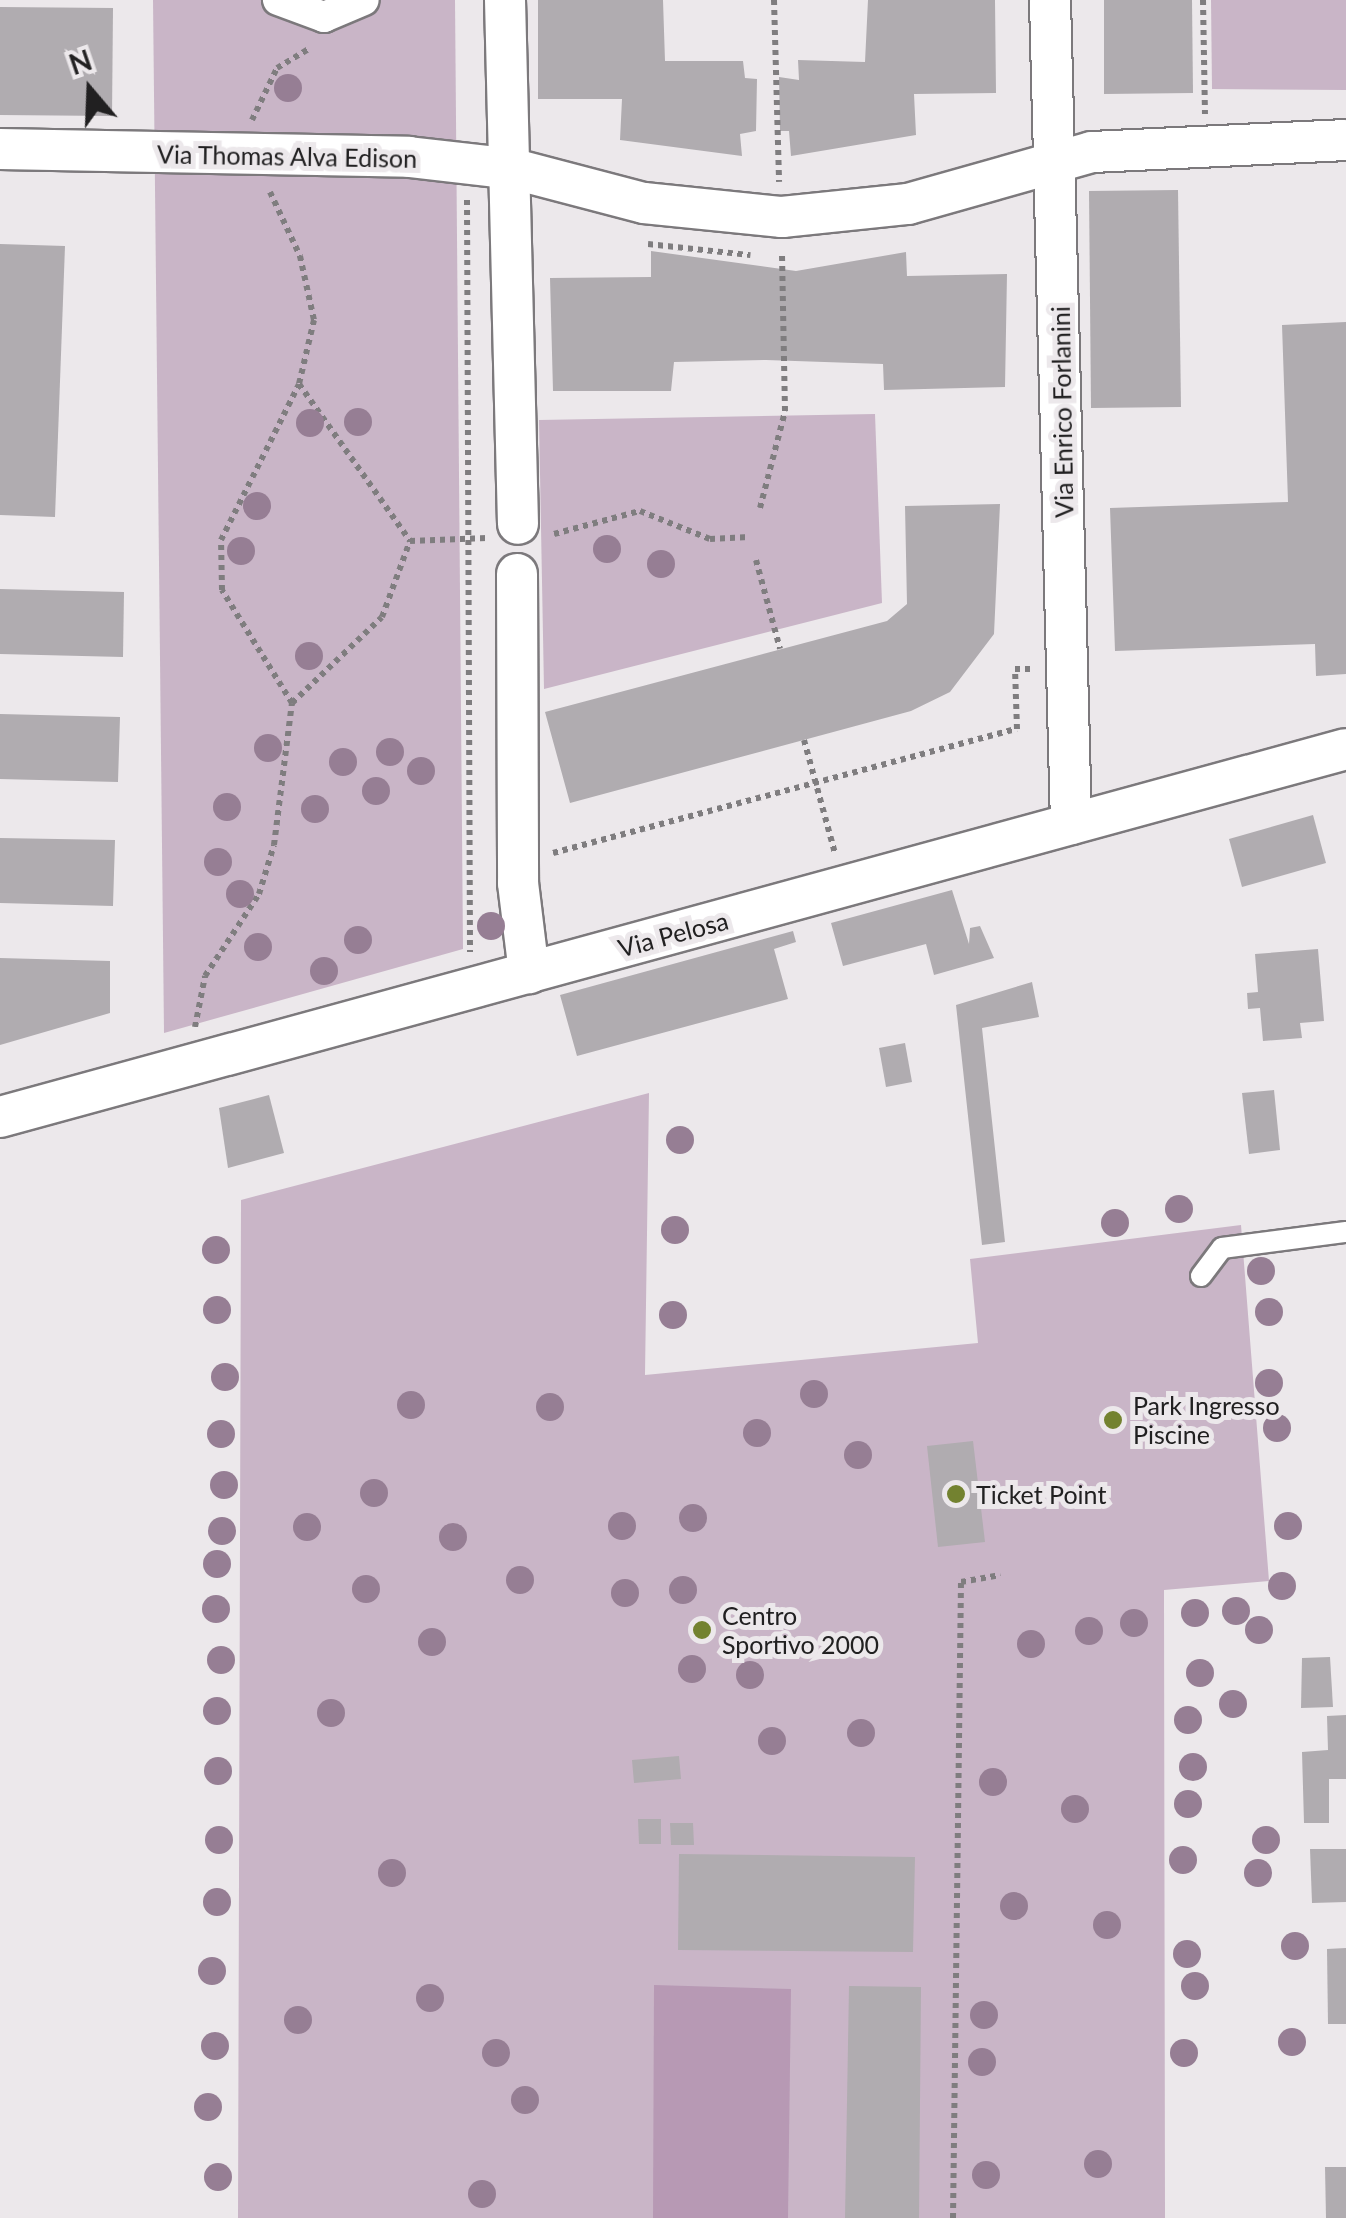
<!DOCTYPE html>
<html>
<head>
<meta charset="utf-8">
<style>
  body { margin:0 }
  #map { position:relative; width:1346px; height:2218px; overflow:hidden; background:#ece8eb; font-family:Lato,sans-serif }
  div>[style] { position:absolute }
  .green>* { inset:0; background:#c9b5c7 }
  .water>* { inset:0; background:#b799b4 }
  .building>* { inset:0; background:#b0acb0 }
  .path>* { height:6px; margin-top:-3px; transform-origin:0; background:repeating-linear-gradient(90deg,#7f7d7f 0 5px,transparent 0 10px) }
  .roads { filter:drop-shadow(2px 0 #7c797c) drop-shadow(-2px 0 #7c797c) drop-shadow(0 2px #7c797c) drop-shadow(0 -2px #7c797c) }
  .service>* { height:20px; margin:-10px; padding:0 10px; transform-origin:10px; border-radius:10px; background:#fff }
  .pedestrian>* { height:30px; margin:-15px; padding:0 15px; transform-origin:15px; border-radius:15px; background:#fff }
  .minor>* { height:40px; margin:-20px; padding:0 20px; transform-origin:20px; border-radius:20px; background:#fff }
  .trees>* { width:28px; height:28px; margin:-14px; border-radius:50%; background:#967e94 }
  .dots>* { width:28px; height:28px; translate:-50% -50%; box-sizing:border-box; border:5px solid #ece8eb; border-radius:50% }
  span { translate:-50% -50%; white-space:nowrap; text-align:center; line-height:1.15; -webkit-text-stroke:10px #ece8eb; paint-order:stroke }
  .street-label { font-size:25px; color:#212021 }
  .poi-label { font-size:25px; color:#212021 }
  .left { translate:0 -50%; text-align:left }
  .north { position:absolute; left:40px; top:40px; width:100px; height:100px; -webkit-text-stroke:8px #ece8eb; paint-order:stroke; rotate:341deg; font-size:28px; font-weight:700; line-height:40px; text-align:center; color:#212021 }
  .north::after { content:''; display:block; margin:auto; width:35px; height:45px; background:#212021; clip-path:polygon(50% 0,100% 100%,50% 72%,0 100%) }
</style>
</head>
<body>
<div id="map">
  <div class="green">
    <div style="clip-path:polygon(153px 0,455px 0,463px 949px,164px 1033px)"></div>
    <div style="clip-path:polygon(1211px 0,1346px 0,1346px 90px,1212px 89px)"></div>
    <div style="clip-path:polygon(875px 414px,882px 603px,544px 689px,539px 420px)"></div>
    <div style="clip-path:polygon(649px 1093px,645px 1375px,978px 1343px,970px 1259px,1241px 1225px,1269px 1581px,1164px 1590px,1165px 2218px,238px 2218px,241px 1200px)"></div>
  </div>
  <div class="water">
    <div style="clip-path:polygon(654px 1985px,791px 1989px,788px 2218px,653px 2218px)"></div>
  </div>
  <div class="building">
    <div style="clip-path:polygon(538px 0,663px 0,665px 61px,743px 61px,745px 78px,757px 79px,756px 131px,740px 134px,742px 156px,620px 140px,622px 99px,538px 99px)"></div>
    <div style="clip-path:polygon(868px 0,995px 0,996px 93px,914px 94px,916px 135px,791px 156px,789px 131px,780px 131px,779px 77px,799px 80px,798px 60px,865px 62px)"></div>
    <div style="clip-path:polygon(1104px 0,1192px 0,1193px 93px,1104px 94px)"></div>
    <div style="clip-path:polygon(0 7px,113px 8px,112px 116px,0 115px)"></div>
    <div style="clip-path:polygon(1178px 190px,1181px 407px,1091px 408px,1089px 191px)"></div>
    <div style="clip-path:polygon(0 244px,65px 246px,55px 517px,0 515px)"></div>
    <div style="clip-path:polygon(651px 251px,796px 271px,906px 252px,907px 276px,1007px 274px,1005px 387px,884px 390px,883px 364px,766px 360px,674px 362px,671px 391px,553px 391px,550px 278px,651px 277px)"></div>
    <div style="clip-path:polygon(1346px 322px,1346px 674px,1316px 676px,1315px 644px,1115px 651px,1110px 508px,1288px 502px,1282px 325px)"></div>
    <div style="clip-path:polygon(1000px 504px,994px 634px,950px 692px,911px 711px,570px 803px,545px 712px,887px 621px,907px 604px,905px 506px)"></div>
    <div style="clip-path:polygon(0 589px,124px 592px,123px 657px,0 654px)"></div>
    <div style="clip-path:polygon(0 714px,120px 717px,118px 782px,0 779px)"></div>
    <div style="clip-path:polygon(1313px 815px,1326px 863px,1242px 887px,1229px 839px)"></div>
    <div style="clip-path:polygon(0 838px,115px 840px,113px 906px,0 903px)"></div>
    <div style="clip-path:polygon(952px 890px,969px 944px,970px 928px,980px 926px,994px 958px,934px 975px,926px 944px,843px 966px,831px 923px)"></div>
    <div style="clip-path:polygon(793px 931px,796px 942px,774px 949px,788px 999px,577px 1056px,560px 995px)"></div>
    <div style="clip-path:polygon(1318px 949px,1324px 1021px,1300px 1023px,1302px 1038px,1263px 1041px,1260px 1008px,1248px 1009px,1247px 993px,1258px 992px,1255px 954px)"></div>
    <div style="clip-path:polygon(0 958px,110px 961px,110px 1013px,0 1045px)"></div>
    <div style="clip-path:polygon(1032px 982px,1039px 1017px,982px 1028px,1005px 1242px,982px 1245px,956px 1005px)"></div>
    <div style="clip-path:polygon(905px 1043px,912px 1082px,886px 1087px,879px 1048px)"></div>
    <div style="clip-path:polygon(1274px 1090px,1280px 1150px,1249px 1154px,1242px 1093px)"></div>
    <div style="clip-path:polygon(269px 1095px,284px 1153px,228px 1168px,219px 1108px)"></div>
    <div style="clip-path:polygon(973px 1441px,985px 1542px,938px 1547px,927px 1446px)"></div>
    <div style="clip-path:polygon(1330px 1657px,1333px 1707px,1301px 1708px,1302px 1658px)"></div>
    <div style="clip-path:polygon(1346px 1715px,1346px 1779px,1329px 1779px,1329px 1823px,1304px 1823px,1302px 1752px,1328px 1750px,1327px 1716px)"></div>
    <div style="clip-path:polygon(679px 1756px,681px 1779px,634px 1783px,632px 1760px)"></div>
    <div style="clip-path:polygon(638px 1819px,661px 1819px,661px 1844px,639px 1844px)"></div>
    <div style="clip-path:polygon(670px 1823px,693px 1823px,694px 1845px,671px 1845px)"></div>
    <div style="clip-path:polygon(1310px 1849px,1346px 1849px,1346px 1902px,1312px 1903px)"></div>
    <div style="clip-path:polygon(679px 1854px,915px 1857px,913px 1952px,678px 1950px)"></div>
    <div style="clip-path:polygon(1346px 1948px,1346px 2024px,1328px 2024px,1327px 1949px)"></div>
    <div style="clip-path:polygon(849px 1986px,921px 1987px,919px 2218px,845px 2218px)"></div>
    <div style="clip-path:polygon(1325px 2167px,1346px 2167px,1346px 2218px,1326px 2218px)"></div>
  </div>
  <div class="path">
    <div style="left:774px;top:0;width:182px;rotate:88.4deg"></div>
    <div style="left:1203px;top:0;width:114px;rotate:89deg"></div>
    <div style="left:252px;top:120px;width:58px;rotate:-64.3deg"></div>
    <div style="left:277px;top:68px;width:39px;rotate:-31deg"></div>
    <div style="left:270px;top:192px;width:71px;rotate:64.9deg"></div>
    <div style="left:300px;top:256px;width:66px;rotate:77.7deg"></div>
    <div style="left:314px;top:320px;width:66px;rotate:103.2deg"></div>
    <div style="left:299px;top:384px;width:192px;rotate:54.7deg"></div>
    <div style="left:467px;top:200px;width:752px;rotate:89.77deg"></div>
    <div style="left:648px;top:244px;width:103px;rotate:6.2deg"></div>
    <div style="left:760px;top:508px;width:100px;rotate:-75.5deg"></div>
    <div style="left:785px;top:411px;width:157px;rotate:-91.1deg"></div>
    <div style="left:554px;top:534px;width:89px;rotate:-15deg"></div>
    <div style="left:640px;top:511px;width:75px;rotate:21.8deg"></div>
    <div style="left:710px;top:539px;width:39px;rotate:-3deg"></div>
    <div style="left:756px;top:560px;width:92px;rotate:74.9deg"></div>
    <div style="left:292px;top:703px;width:133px;rotate:-121.8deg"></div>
    <div style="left:222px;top:590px;width:50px;rotate:-91.1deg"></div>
    <div style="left:221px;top:540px;width:174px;rotate:-63.4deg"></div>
    <div style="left:804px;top:740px;width:117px;rotate:74.7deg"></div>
    <div style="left:553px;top:853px;width:480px;rotate:-15deg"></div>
    <div style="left:1017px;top:729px;width:60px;rotate:-91.9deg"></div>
    <div style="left:1015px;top:669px;width:18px"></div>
    <div style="left:195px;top:1027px;width:52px;rotate:-78.9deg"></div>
    <div style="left:205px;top:976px;width:98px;rotate:-56.6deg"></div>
    <div style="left:259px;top:894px;width:51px;rotate:-73deg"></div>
    <div style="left:274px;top:845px;width:143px;rotate:-82.8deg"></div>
    <div style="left:292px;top:703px;width:124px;rotate:-43.7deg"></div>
    <div style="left:382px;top:617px;width:81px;rotate:-69.8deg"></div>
    <div style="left:410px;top:541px;width:77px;rotate:-2.2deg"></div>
    <div style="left:953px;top:2218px;width:636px;rotate:-89.28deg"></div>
    <div style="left:961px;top:1582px;width:40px;rotate:-10deg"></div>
  </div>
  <div class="roads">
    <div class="service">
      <div style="left:1201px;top:1276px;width:35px;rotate:-53deg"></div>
      <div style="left:1222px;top:1248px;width:125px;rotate:-7.4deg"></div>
    </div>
    <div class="pedestrian">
      <div style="left:278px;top:0;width:49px;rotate:20.3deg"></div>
      <div style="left:324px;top:17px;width:43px;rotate:-23deg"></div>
    </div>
    <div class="minor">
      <div style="left:505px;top:0;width:524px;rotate:88.58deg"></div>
      <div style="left:1050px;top:0;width:824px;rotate:88.54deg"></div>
      <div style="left:0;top:149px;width:409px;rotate:1.1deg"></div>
      <div style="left:409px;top:157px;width:106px;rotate:6.5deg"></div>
      <div style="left:514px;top:169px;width:134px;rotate:14.7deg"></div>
      <div style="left:644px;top:203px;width:139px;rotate:5.8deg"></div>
      <div style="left:782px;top:217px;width:127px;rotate:-5.9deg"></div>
      <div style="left:908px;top:204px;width:191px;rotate:-15.8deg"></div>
      <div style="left:1092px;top:152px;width:254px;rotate:-2.7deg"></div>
      <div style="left:517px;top:574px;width:309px;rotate:89.8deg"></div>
      <div style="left:518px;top:883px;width:91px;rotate:83deg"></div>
      <div style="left:0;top:1117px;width:1395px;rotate:-15.29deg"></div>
    </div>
  </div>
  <div class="trees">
    <div style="left:288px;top:88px"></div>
    <div style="left:358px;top:422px"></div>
    <div style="left:310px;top:423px"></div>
    <div style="left:257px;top:506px"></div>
    <div style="left:607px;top:549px"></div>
    <div style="left:241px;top:551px"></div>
    <div style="left:661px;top:564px"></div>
    <div style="left:309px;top:656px"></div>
    <div style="left:268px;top:748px"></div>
    <div style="left:390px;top:752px"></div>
    <div style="left:343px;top:762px"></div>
    <div style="left:421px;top:771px"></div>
    <div style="left:376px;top:791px"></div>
    <div style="left:227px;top:807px"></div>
    <div style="left:315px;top:809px"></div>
    <div style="left:218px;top:862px"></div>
    <div style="left:240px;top:894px"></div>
    <div style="left:491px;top:926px"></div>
    <div style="left:358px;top:940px"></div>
    <div style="left:258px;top:947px"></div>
    <div style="left:324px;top:971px"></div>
    <div style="left:680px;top:1140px"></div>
    <div style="left:1179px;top:1209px"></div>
    <div style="left:1115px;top:1223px"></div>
    <div style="left:675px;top:1230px"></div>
    <div style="left:216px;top:1250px"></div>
    <div style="left:1261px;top:1271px"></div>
    <div style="left:217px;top:1310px"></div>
    <div style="left:1269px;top:1312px"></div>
    <div style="left:673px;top:1315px"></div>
    <div style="left:225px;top:1377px"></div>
    <div style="left:1269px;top:1383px"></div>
    <div style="left:814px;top:1394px"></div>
    <div style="left:411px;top:1405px"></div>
    <div style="left:550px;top:1407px"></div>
    <div style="left:1277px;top:1428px"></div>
    <div style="left:757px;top:1433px"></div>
    <div style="left:221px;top:1434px"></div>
    <div style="left:858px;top:1455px"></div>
    <div style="left:224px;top:1485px"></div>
    <div style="left:374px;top:1493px"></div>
    <div style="left:693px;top:1518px"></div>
    <div style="left:622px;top:1526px"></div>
    <div style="left:1288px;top:1526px"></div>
    <div style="left:307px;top:1527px"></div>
    <div style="left:222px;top:1531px"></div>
    <div style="left:453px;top:1537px"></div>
    <div style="left:217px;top:1564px"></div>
    <div style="left:520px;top:1580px"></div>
    <div style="left:1282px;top:1586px"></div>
    <div style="left:366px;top:1589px"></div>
    <div style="left:683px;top:1590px"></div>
    <div style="left:625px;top:1593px"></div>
    <div style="left:216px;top:1609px"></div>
    <div style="left:1236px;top:1611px"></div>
    <div style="left:1195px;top:1613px"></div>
    <div style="left:1134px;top:1623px"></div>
    <div style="left:1259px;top:1630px"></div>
    <div style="left:1089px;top:1631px"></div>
    <div style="left:432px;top:1642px"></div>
    <div style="left:1031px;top:1644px"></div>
    <div style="left:221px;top:1660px"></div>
    <div style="left:692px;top:1669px"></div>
    <div style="left:1200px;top:1673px"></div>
    <div style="left:750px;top:1675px"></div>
    <div style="left:1233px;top:1704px"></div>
    <div style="left:217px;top:1711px"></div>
    <div style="left:331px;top:1713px"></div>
    <div style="left:1188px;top:1720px"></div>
    <div style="left:861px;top:1733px"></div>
    <div style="left:772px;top:1741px"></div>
    <div style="left:1193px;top:1767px"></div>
    <div style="left:218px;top:1771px"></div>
    <div style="left:993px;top:1782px"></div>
    <div style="left:1188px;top:1804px"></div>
    <div style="left:1075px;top:1809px"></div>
    <div style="left:219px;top:1840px"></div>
    <div style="left:1266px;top:1840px"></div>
    <div style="left:1183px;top:1860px"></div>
    <div style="left:392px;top:1873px"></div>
    <div style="left:1258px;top:1873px"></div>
    <div style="left:217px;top:1902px"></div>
    <div style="left:1014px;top:1906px"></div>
    <div style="left:1107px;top:1925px"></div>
    <div style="left:1295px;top:1946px"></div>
    <div style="left:1187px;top:1954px"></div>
    <div style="left:212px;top:1971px"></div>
    <div style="left:1195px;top:1986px"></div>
    <div style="left:430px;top:1998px"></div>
    <div style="left:984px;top:2015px"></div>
    <div style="left:298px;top:2020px"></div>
    <div style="left:1292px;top:2042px"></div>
    <div style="left:215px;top:2046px"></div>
    <div style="left:496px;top:2053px"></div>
    <div style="left:1184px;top:2053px"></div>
    <div style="left:982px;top:2062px"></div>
    <div style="left:525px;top:2100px"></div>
    <div style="left:208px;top:2107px"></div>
    <div style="left:1098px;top:2164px"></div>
    <div style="left:986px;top:2175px"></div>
    <div style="left:218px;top:2177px"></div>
    <div style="left:482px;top:2194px"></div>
  </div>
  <div class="dots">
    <div style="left:1113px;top:1420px;background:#738230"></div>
    <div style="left:956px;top:1494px;background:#738230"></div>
    <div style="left:702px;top:1630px;background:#738230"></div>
  </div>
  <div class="street-label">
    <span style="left:287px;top:156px;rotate:1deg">Via Thomas Alva Edison</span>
    <span style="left:1062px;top:412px;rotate:-91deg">Via Enrico Forlanini</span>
    <span style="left:673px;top:934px;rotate:-15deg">Via Pelosa</span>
  </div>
  <div class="poi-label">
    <span class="left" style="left:1133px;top:1420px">Park Ingresso<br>Piscine</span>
    <span class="left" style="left:976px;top:1494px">Ticket Point</span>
    <span class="left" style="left:722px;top:1630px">Centro<br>Sportivo 2000</span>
  </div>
  <div class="north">N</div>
</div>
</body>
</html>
